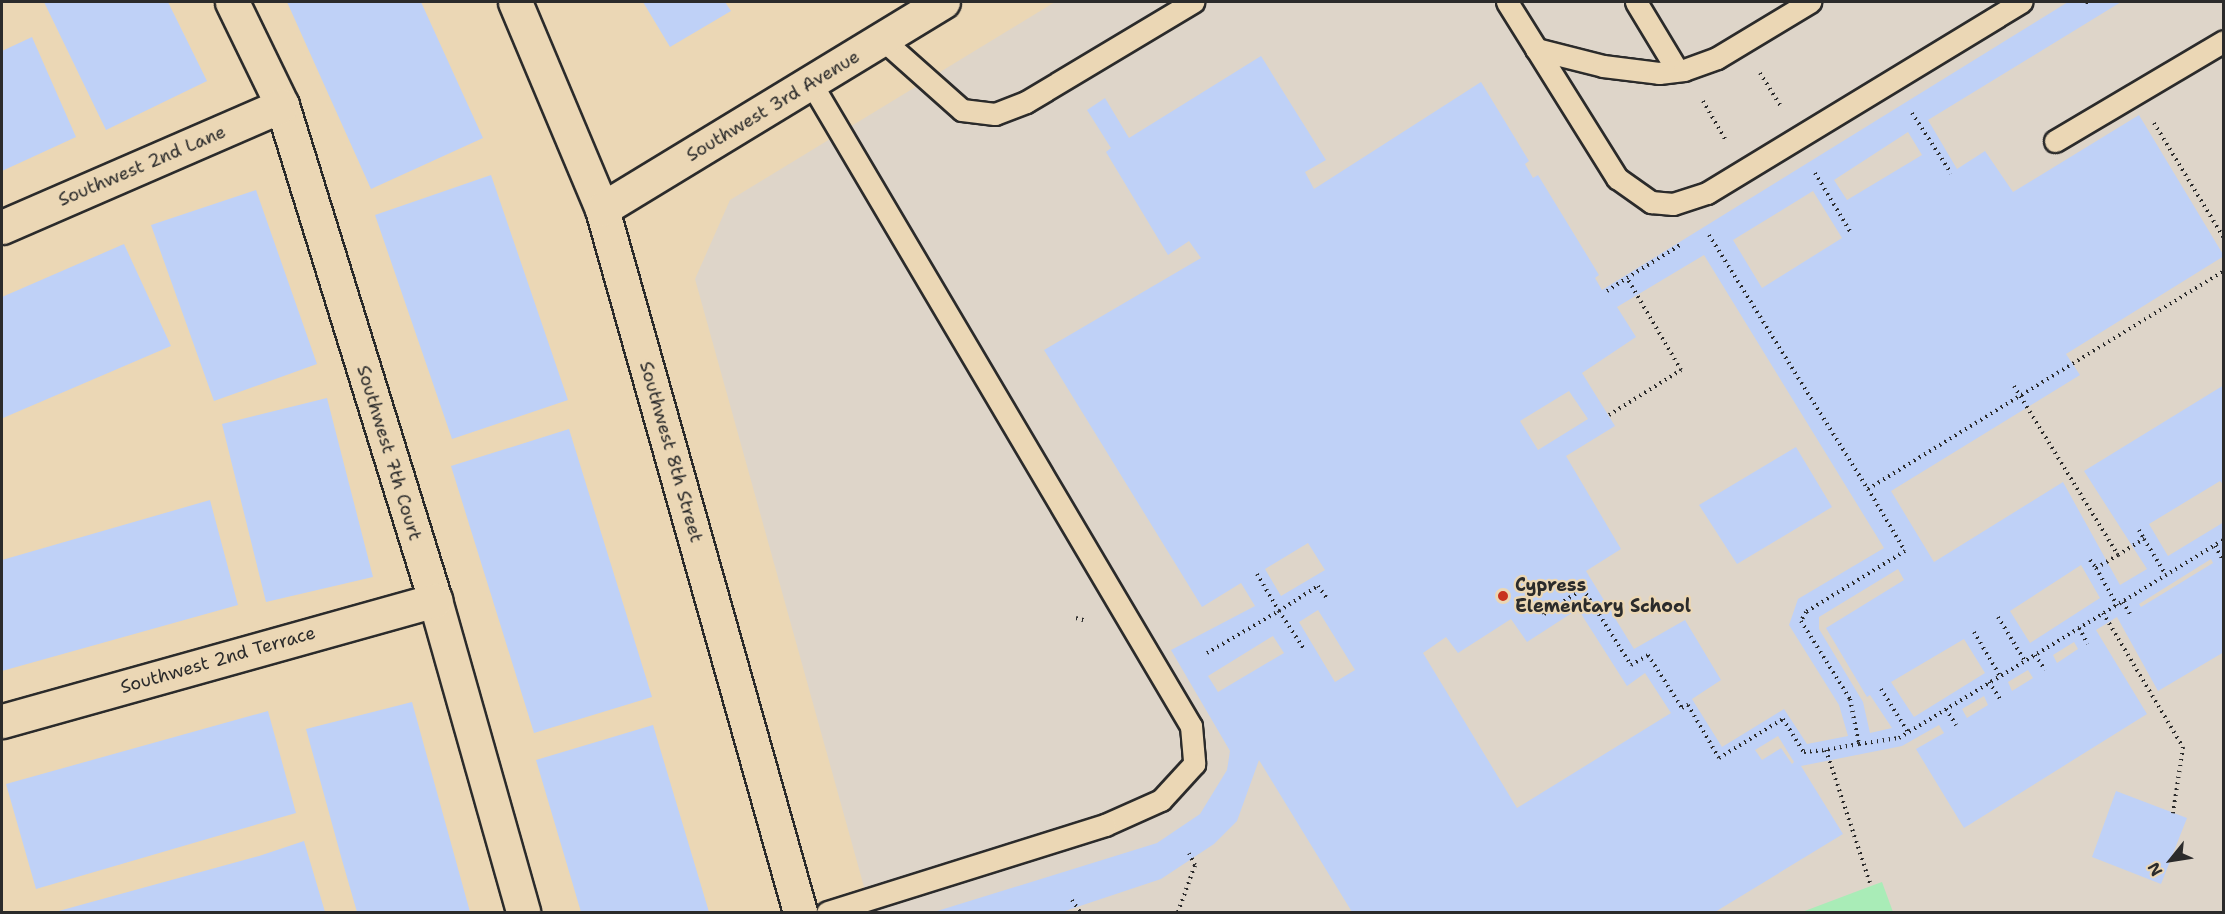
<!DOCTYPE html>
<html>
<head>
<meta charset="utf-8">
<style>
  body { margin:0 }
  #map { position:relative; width:2225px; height:914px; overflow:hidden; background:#ebd7b5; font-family:"Shantell Sans",sans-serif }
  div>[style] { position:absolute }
  .built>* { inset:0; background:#ded5c9 }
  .green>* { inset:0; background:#a9ecb7 }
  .building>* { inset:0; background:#bfd1f7 }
  .path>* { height:4px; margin-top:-2px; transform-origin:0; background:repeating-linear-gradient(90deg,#2b2b2b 0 1.5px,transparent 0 6px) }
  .roads { filter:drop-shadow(2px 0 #2b2b2b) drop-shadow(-2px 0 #2b2b2b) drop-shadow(0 2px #2b2b2b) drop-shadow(0 -2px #2b2b2b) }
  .service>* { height:21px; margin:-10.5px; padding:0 10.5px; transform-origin:10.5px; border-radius:10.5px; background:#ebd7b5 }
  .minor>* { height:33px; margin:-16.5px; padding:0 16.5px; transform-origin:16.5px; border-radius:16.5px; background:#ebd7b5 }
  .dots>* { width:16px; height:16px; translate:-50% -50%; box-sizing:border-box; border:3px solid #ebd7b5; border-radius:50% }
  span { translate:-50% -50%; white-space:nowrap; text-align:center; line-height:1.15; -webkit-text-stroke:4.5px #ebd7b5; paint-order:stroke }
  .street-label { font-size:18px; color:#2b2b2b }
  .poi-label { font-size:18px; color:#2b2b2b; font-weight:700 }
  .left { translate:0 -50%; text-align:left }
  .frame { position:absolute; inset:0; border:3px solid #2b2b2b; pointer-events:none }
  .north { position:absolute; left:2141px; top:830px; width:60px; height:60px; -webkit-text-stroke:4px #ebd7b5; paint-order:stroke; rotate:240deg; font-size:16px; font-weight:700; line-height:24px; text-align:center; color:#2b2b2b }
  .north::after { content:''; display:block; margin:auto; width:21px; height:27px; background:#2b2b2b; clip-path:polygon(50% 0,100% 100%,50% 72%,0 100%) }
</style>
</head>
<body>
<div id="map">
  <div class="built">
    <div style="clip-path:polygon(1055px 2px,2223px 2px,2223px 912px,871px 912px,695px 279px,730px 200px)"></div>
  </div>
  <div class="green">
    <div style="clip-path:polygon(1882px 882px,1893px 912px,1802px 912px,1871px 886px)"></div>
  </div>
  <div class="building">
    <div style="clip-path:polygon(44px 2px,168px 2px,207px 81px,106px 130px)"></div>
    <div style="clip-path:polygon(287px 2px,421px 2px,483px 138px,371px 189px)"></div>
    <div style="clip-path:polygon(643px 2px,725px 2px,731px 11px,670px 47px)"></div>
    <div style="clip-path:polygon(evenodd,2068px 2px,2121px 2px,1928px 120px,1957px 169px,1985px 151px,2013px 192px,2139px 115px,2224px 256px,2066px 354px,2080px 375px,1891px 491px,1934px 562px,2063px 482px,2120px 585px,2147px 569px,2084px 471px,2224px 385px,2224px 485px,2220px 481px,2149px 524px,2168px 556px,2224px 522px,2224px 652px,2158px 691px,2117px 617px,2096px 630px,2147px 714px,1964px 828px,1916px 749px,1944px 733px,1939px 725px,1902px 746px,1801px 766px,1843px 834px,1715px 912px,1352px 912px,1259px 760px,1237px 821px,1214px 844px,1161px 879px,1062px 912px,934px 912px,1157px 843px,1200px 814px,1227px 770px,1230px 751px,1171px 650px,1255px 606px,1241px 583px,1202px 607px,1044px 350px,1201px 258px,1189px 241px,1168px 255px,1106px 152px,1111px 148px,1087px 110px,1105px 98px,1129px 138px,1261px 56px,1326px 160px,1305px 172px,1314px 189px,1481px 82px,1529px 161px,1525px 164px,1533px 178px,1538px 175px,1599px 275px,1595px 278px,1602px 290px,2068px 2px,1908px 132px,1922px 155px,1847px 200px,1834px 180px,1908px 132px,2068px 2px,1813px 191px,1842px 238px,1762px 288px,1733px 240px,1813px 191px,2068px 2px,1704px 255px,1884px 548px,1798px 599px,1789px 625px,1839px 705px,1848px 736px,1807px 744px,1784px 709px,1722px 747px,1692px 699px,1721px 680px,1685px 620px,1634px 649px,1586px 571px,1621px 549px,1566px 456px,1615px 426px,1582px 373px,1636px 337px,1617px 307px,1704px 255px,2068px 2px,1569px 391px,1588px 419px,1538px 450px,1520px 421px,1569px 391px,2068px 2px,1308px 543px,1325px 570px,1281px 596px,1265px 569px,1308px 543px,2068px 2px,2211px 559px,2213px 563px,2141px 607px,2139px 604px,2211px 559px,2068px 2px,2081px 565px,2100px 598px,2030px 643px,2010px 611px,2081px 565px,2068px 2px,1898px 569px,1904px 580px,1826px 628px,1867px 697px,1870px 695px,1892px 728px,1870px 733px,1863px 702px,1819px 629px,1819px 617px,1898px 569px,2068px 2px,1578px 609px,1627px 686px,1645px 673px,1671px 713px,1517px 808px,1423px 653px,1446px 637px,1458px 653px,1511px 619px,1527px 642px,1578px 609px,2068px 2px,1318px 610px,1355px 670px,1335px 682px,1299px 622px,1318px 610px,2068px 2px,1273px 636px,1284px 653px,1218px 692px,1208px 676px,1273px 636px,2068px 2px,1964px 639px,1985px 673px,1914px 717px,1891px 682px,1964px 639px,2068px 2px,2074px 642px,2078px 649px,2057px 663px,2053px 655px,2074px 642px,2068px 2px,2028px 670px,2033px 678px,2012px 691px,2008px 682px,2028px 670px,2068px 2px,1984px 696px,1988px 705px,1967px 718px,1962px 709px,1984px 696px,2068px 2px,1778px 736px,1794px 762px,1792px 764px,1781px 748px,1762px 760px,1755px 750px,1778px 736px)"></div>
    <div style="clip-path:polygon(32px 37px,76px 137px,2px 171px,2px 51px)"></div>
    <div style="clip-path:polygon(491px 175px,568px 400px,452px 439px,375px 215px)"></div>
    <div style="clip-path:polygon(256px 190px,317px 364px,214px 401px,151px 225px)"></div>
    <div style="clip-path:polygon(124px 244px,171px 346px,3px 418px,2px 297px)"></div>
    <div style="clip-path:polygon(327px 398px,373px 577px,266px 602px,222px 424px)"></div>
    <div style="clip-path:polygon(569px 429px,652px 697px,534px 733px,451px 466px)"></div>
    <div style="clip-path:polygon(1796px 447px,1832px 507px,1737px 564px,1699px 505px)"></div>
    <div style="clip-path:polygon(210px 500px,238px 605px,2px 671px,2px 560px)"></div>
    <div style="clip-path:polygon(412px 702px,470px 912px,357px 912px,342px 860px,306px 729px)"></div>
    <div style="clip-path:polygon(268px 711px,296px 813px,36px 889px,6px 784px)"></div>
    <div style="clip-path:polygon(653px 725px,709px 912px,581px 912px,536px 760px)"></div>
    <div style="clip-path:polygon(2116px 791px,2187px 818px,2161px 884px,2092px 857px)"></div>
    <div style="clip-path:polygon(304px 841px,325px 912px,55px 912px,259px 856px)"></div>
  </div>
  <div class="path">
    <div style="left:2087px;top:2px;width:5px;rotate:53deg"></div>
    <div style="left:1760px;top:73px;width:40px;rotate:58deg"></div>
    <div style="left:1703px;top:101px;width:44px;rotate:59.9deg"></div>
    <div style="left:1912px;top:113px;width:72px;rotate:57deg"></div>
    <div style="left:2154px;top:123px;width:135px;rotate:58.7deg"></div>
    <div style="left:1815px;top:173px;width:70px;rotate:59deg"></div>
    <div style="left:1709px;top:235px;width:300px;rotate:58deg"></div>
    <div style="left:1868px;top:489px;width:417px;rotate:-31.5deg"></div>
    <div style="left:1607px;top:291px;width:24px;rotate:-33deg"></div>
    <div style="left:2014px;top:386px;width:198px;rotate:58.4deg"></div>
    <div style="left:2118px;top:555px;width:26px;rotate:149deg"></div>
    <div style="left:2096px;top:568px;width:43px;rotate:60.4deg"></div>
    <div style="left:1609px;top:415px;width:85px;rotate:-32deg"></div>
    <div style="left:1681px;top:370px;width:107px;rotate:-120.4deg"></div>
    <div style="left:1627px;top:278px;width:62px;rotate:-31.9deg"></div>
    <div style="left:1868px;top:489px;width:72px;rotate:59.2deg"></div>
    <div style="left:1905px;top:551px;width:116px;rotate:148.4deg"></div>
    <div style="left:1806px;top:612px;width:10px;rotate:119deg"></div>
    <div style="left:1801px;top:621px;width:92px;rotate:57.9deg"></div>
    <div style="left:1850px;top:699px;width:46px;rotate:78.7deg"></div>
    <div style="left:1859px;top:744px;width:40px;rotate:-8.5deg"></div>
    <div style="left:1899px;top:738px;width:381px;rotate:-31.4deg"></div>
    <div style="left:2139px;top:530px;width:10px;rotate:61deg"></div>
    <div style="left:2215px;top:546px;width:14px;rotate:60deg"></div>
    <div style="left:2118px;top:555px;width:31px;rotate:-32deg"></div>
    <div style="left:2144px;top:539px;width:42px;rotate:58.6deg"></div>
    <div style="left:2090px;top:560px;width:10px;rotate:53deg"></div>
    <div style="left:1257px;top:574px;width:43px;rotate:59.3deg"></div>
    <div style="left:1279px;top:611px;width:46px;rotate:-32.7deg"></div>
    <div style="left:1318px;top:586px;width:17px;rotate:54deg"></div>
    <div style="left:1538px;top:602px;width:13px;rotate:63deg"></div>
    <div style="left:1544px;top:614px;width:46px;rotate:-32.7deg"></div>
    <div style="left:1583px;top:589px;width:90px;rotate:57.7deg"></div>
    <div style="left:1631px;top:665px;width:20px;rotate:-30deg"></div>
    <div style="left:1648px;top:655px;width:63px;rotate:57.3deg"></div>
    <div style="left:1682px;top:708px;width:7px;rotate:-27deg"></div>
    <div style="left:1688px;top:705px;width:61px;rotate:59.7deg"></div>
    <div style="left:1719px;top:758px;width:75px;rotate:-31.4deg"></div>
    <div style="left:1783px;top:719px;width:39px;rotate:58deg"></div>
    <div style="left:1804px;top:752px;width:22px;rotate:-5deg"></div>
    <div style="left:2123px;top:602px;width:14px;rotate:60deg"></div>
    <div style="left:2103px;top:613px;width:156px;rotate:59.2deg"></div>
    <div style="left:2183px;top:747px;width:67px;rotate:98.6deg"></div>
    <div style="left:1998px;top:617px;width:52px;rotate:58.5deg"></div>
    <div style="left:1076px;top:618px;width:11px;rotate:15deg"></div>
    <div style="left:2079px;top:628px;width:18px;rotate:61deg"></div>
    <div style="left:1974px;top:632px;width:51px;rotate:59.4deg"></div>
    <div style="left:1207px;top:653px;width:83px;rotate:-30.3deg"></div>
    <div style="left:1279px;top:611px;width:45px;rotate:56.7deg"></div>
    <div style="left:2035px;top:655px;width:18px;rotate:56deg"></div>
    <div style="left:1989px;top:682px;width:20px;rotate:57deg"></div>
    <div style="left:1881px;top:689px;width:51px;rotate:57.9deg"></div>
    <div style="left:1946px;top:709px;width:19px;rotate:58deg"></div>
    <div style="left:1859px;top:744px;width:34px;rotate:170deg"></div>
    <div style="left:1826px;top:750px;width:143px;rotate:71.7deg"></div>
    <div style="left:1072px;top:900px;width:14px;rotate:56deg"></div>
    <div style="left:1178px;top:912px;width:50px;rotate:-70.1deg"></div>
    <div style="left:1195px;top:865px;width:13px;rotate:-117deg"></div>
  </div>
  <div class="roads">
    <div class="service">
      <div style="left:1507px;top:2px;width:208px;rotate:58deg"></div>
      <div style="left:1617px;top:178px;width:42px;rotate:35.2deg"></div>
      <div style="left:1651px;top:202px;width:22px;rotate:5deg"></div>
      <div style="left:1673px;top:204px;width:36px;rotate:-18deg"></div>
      <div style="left:1707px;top:193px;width:368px;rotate:-31.3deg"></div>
      <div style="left:1636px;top:2px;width:79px;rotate:58.9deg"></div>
      <div style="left:882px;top:39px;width:107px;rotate:41.6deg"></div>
      <div style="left:962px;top:110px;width:33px;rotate:7deg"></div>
      <div style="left:995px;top:114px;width:33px;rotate:-21deg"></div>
      <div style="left:1026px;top:102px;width:195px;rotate:-30.9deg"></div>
      <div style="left:1536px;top:49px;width:69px;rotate:14.2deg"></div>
      <div style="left:1603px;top:66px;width:56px;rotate:7.1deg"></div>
      <div style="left:1659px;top:73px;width:25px;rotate:-7deg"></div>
      <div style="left:1684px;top:70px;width:35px;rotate:-20deg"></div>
      <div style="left:1717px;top:58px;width:109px;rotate:-31.1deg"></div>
      <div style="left:811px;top:83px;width:747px;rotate:59.42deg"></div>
      <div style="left:1191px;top:726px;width:38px;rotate:85deg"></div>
      <div style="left:1194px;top:764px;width:49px;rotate:132.5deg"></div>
      <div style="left:1161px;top:800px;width:61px;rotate:155.9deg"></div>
      <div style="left:1105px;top:825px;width:291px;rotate:162.6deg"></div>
      <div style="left:2055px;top:141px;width:196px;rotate:-30.6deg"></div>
    </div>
    <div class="minor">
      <div style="left:232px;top:2px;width:114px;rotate:64.1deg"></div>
      <div style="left:282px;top:105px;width:518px;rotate:72.82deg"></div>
      <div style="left:435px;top:600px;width:324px;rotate:74.2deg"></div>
      <div style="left:515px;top:2px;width:225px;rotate:67.2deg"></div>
      <div style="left:602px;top:209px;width:730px;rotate:74.27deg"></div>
      <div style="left:602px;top:209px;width:399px;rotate:-31.3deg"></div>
      <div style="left:2px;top:227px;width:305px;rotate:-23.5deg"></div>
      <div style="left:2px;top:721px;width:450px;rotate:-15.6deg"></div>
    </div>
  </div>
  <div class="dots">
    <div style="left:1503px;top:596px;background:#c8321e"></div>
  </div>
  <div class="street-label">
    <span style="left:773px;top:106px;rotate:-31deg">Southwest 3rd Avenue</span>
    <span style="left:142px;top:166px;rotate:-23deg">Southwest 2nd Lane</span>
    <span style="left:671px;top:452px;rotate:74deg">Southwest 8th Street</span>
    <span style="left:389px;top:453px;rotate:73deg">Southwest 7th Court</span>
    <span style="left:218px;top:660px;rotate:-16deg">Southwest 2nd Terrace</span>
  </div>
  <div class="poi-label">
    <span class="left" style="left:1515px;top:596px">Cypress<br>Elementary School</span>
  </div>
  <div class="frame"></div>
  <div class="north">N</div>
</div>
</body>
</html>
